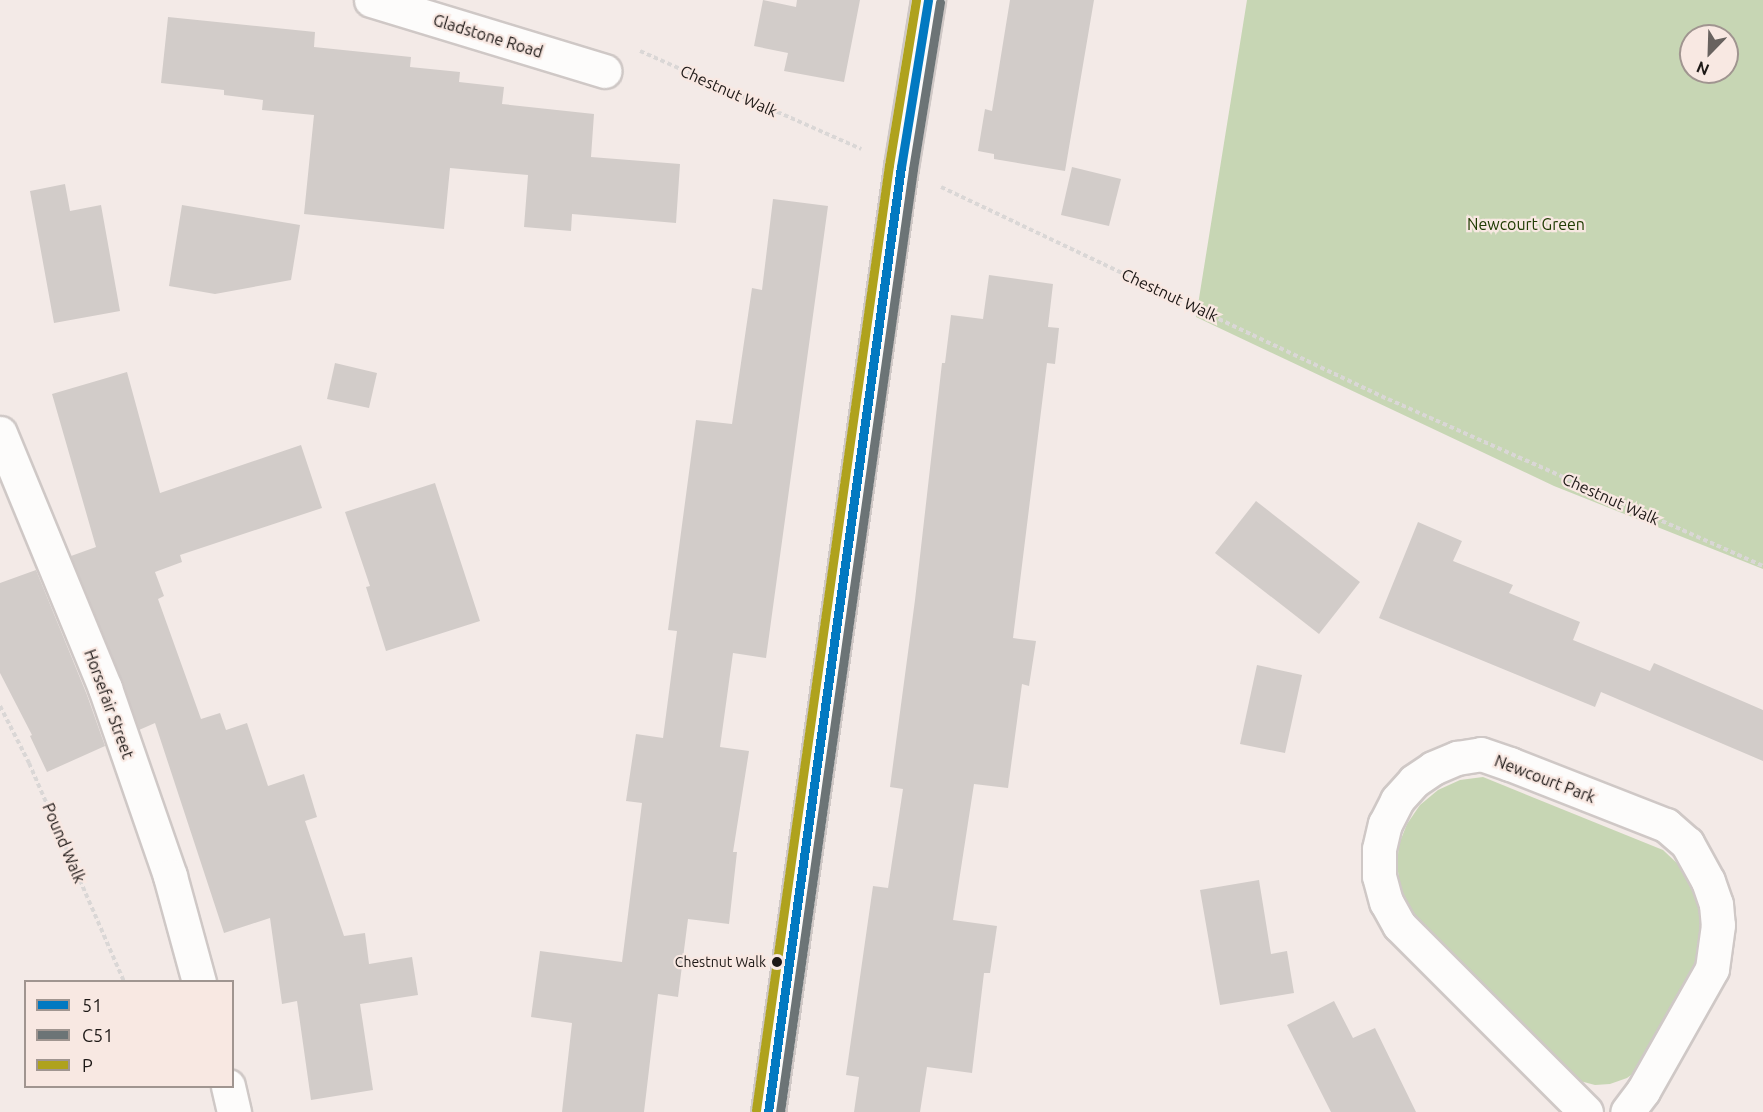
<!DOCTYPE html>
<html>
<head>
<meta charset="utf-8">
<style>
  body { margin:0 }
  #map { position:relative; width:1763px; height:1112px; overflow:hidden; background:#f3eae7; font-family:Ubuntu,sans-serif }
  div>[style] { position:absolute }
  .green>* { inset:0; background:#c7d6b4 }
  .building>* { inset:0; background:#d2ccc9 }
  .path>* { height:4px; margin-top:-2px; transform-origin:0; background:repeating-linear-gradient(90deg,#dad7d6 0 4.5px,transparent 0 7.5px) }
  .roads { filter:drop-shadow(2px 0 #cfc8c6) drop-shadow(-2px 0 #cfc8c6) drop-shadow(0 2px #cfc8c6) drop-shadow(0 -2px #cfc8c6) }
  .minor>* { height:33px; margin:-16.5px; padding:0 16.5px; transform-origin:16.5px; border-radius:16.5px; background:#fdfcfb }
  .tertiary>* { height:33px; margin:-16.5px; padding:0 16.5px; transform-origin:16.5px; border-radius:16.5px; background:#fdfcfb }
  .primary>* { height:33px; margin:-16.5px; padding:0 16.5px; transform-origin:16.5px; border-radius:16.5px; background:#fdfcfb }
  .bus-1>* { height:9px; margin:-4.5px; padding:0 4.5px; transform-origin:4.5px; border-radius:4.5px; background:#0279c1 }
  .bus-2>* { height:9px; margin:-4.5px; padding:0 4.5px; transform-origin:4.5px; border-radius:4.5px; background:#6c7476 }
  .bus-3>* { height:9px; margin:-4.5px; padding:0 4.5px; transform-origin:4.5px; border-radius:4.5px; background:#afa21d }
  .dots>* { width:16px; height:16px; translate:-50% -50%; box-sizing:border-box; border:3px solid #f8e8e2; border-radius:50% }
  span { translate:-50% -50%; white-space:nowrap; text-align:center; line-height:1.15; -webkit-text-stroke:4.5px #f8e8e2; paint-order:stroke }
  .bus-label { font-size:14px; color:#1d1816 }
  .right { translate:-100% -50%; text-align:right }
  .street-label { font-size:16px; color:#1d1816 }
  .park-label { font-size:16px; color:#203c03 }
  .legend { position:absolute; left:24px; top:980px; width:210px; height:108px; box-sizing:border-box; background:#f8e8e2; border:2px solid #a09590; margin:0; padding:8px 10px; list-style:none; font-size:18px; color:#1d1816 }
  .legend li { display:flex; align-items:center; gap:12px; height:30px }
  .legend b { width:30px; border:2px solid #a09590 }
  .north { position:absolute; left:1679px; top:24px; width:60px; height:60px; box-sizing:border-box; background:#f8e8e2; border:2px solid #a09590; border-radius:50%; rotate:203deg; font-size:16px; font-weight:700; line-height:24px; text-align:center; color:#1d1816 }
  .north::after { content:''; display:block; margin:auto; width:21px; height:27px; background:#68625f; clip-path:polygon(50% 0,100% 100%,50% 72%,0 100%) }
</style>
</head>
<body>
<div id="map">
  <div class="green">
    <div style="clip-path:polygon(evenodd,1247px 0,1763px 0,1763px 569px,1554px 486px,1196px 317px,1247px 0,1691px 36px,1727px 36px,1727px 72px,1691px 72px,1691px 36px)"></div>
    <div style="clip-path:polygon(1483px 777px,1663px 850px,1680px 866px,1693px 886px,1701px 908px,1703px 950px,1642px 1067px,1627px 1078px,1610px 1084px,1595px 1085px,1580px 1081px,1419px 923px,1407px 906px,1400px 885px,1397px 865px,1399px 844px,1407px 824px,1420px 805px,1438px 790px,1460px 780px)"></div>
  </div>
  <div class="building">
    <div style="clip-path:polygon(763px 0,796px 7px,797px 0,860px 0,844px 82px,784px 71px,788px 53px,754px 46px)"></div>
    <div style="clip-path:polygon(1010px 0,1094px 0,1065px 171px,994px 159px,994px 154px,978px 151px,985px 109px,992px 111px)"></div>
    <div style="clip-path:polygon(168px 17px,315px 32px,314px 47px,411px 57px,410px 67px,460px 72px,459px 82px,504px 87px,502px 104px,594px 114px,591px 157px,680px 164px,676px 223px,572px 214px,571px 231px,524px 227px,528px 175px,450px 168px,444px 229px,304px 214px,314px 115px,262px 110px,263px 100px,224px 95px,224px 90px,161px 83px)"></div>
    <div style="clip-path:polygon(1072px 167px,1121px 179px,1109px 226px,1061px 215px)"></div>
    <div style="clip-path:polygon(65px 184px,70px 211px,101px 205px,120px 311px,54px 323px,30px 191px)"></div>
    <div style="clip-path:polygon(773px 199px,828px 206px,766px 658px,733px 653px,720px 747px,749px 751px,733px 852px,737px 852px,729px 924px,688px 919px,678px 997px,658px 994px,644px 1112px,562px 1112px,572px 1023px,531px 1017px,540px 951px,622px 962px,642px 803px,626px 801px,636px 734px,663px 738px,677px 631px,668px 630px,696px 420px,732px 424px,752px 288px,762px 290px)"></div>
    <div style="clip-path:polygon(182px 205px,300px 225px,291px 280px,215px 294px,169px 286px)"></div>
    <div style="clip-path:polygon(989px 275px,1053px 284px,1048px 327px,1059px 328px,1055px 364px,1047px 363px,1013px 638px,1036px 641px,1029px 686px,1022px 684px,1008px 788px,974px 784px,953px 920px,997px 926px,990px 973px,984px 973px,972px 1073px,927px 1067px,920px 1112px,854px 1112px,859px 1077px,846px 1075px,873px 886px,888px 888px,903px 789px,890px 787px,915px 600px,942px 363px,945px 363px,951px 315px,983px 319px)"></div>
    <div style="clip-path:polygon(335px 363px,377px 373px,369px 408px,327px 399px)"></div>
    <div style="clip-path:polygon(127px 372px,160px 493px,301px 445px,322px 508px,180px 555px,182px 562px,155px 572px,164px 596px,158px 599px,201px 719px,220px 713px,226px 730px,247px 723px,268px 786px,304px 774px,317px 817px,305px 821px,344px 936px,365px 933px,369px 964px,412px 957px,418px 995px,360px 1004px,373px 1090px,311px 1100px,297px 1001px,282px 1004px,270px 918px,224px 933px,155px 723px,139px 730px,122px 681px,71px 556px,96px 547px,52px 394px)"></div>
    <div style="clip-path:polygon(435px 483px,480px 621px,386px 651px,366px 587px,370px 586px,345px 512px)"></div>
    <div style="clip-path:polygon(1256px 501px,1360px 582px,1319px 634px,1215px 553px)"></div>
    <div style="clip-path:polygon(1418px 522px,1462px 541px,1453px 561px,1513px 585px,1509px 593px,1580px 622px,1573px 640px,1650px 671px,1654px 663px,1763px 710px,1763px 761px,1601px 692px,1595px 707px,1379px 618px)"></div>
    <div style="clip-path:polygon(36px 570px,87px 695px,105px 746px,47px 772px,30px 736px,32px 735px,0 673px,0 583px)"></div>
    <div style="clip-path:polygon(1257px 665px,1302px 675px,1285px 753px,1240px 744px)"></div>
    <div style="clip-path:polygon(1259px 880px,1271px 954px,1287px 951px,1294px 993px,1220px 1005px,1200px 890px)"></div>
    <div style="clip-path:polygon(1334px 1001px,1353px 1038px,1375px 1028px,1416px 1112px,1331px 1112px,1287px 1025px)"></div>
  </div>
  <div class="path">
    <div style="left:640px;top:51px;width:242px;rotate:23.9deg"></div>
    <div style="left:941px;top:187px;width:495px;rotate:25.4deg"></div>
    <div style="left:1388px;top:399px;width:411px;rotate:24deg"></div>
    <div style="left:0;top:706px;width:64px;rotate:63deg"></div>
    <div style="left:29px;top:763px;width:239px;rotate:66.5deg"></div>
  </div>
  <div class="roads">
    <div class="minor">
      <div style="left:371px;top:0;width:244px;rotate:16.9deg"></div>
      <div style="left:1586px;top:1112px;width:264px;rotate:-135deg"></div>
      <div style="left:1399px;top:925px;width:26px;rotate:-119deg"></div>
      <div style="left:1386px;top:902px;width:27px;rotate:-105deg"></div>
      <div style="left:1379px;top:876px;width:27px;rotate:-90deg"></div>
      <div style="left:1379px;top:849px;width:26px;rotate:-77deg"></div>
      <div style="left:1385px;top:824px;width:27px;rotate:-63deg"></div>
      <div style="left:1397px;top:800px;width:25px;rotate:-48deg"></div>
      <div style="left:1414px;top:781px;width:23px;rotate:-34deg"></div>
      <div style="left:1433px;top:768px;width:26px;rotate:-23deg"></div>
      <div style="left:1457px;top:758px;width:24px;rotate:-9deg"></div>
      <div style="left:1481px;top:754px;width:31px;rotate:19deg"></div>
      <div style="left:1510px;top:764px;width:168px;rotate:21.4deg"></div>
      <div style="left:1666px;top:825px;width:28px;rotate:41deg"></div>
      <div style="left:1687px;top:843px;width:43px;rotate:61.1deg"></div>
      <div style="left:1708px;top:881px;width:24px;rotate:71deg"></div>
      <div style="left:1716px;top:904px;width:21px;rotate:85deg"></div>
      <div style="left:1718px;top:925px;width:44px;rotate:97.8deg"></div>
      <div style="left:1712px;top:969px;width:140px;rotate:119.5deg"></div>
      <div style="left:1643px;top:1091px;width:26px;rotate:127deg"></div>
    </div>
    <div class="tertiary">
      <div style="left:0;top:433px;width:276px;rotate:67.6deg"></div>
      <div style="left:105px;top:688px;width:199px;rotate:70.9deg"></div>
      <div style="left:170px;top:876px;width:110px;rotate:74.7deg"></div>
      <div style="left:228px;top:1086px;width:27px;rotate:77deg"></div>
    </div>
    <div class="primary">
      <div style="left:768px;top:1112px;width:954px;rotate:-81.99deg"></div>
      <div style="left:901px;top:167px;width:169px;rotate:-80.8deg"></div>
    </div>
  </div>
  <div class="bus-1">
    <div style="left:768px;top:1112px;width:954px;rotate:-81.99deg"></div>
    <div style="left:901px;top:167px;width:169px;rotate:-80.8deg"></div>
  </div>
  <div class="bus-2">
    <div style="left:780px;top:1112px;width:952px;rotate:-81.97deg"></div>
    <div style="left:913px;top:169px;width:169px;rotate:-80.8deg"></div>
  </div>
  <div class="bus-3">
    <div style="left:756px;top:1110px;width:954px;rotate:-81.99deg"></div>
    <div style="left:889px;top:165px;width:167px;rotate:-80.7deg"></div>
  </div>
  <div class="dots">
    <div style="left:777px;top:962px;background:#1d1816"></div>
  </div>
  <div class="bus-label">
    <span class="right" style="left:766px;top:962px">Chestnut Walk</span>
  </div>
  <div class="street-label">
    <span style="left:488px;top:36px;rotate:17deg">Gladstone Road</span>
    <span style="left:729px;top:91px;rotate:24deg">Chestnut Walk</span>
    <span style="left:1170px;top:295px;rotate:25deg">Chestnut Walk</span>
    <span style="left:1611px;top:499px;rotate:24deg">Chestnut Walk</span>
    <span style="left:109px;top:704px;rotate:70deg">Horsefair Street</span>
    <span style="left:1545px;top:779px;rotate:21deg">Newcourt Park</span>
    <span style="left:64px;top:843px;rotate:67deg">Pound Walk</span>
  </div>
  <div class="park-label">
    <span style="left:1526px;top:224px">Newcourt Green</span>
  </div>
  <ul class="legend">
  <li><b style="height:8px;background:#0279c1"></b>51</li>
  <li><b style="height:8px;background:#6c7476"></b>C51</li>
  <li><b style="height:8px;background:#afa21d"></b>P</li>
  </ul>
  <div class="north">N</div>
</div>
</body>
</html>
